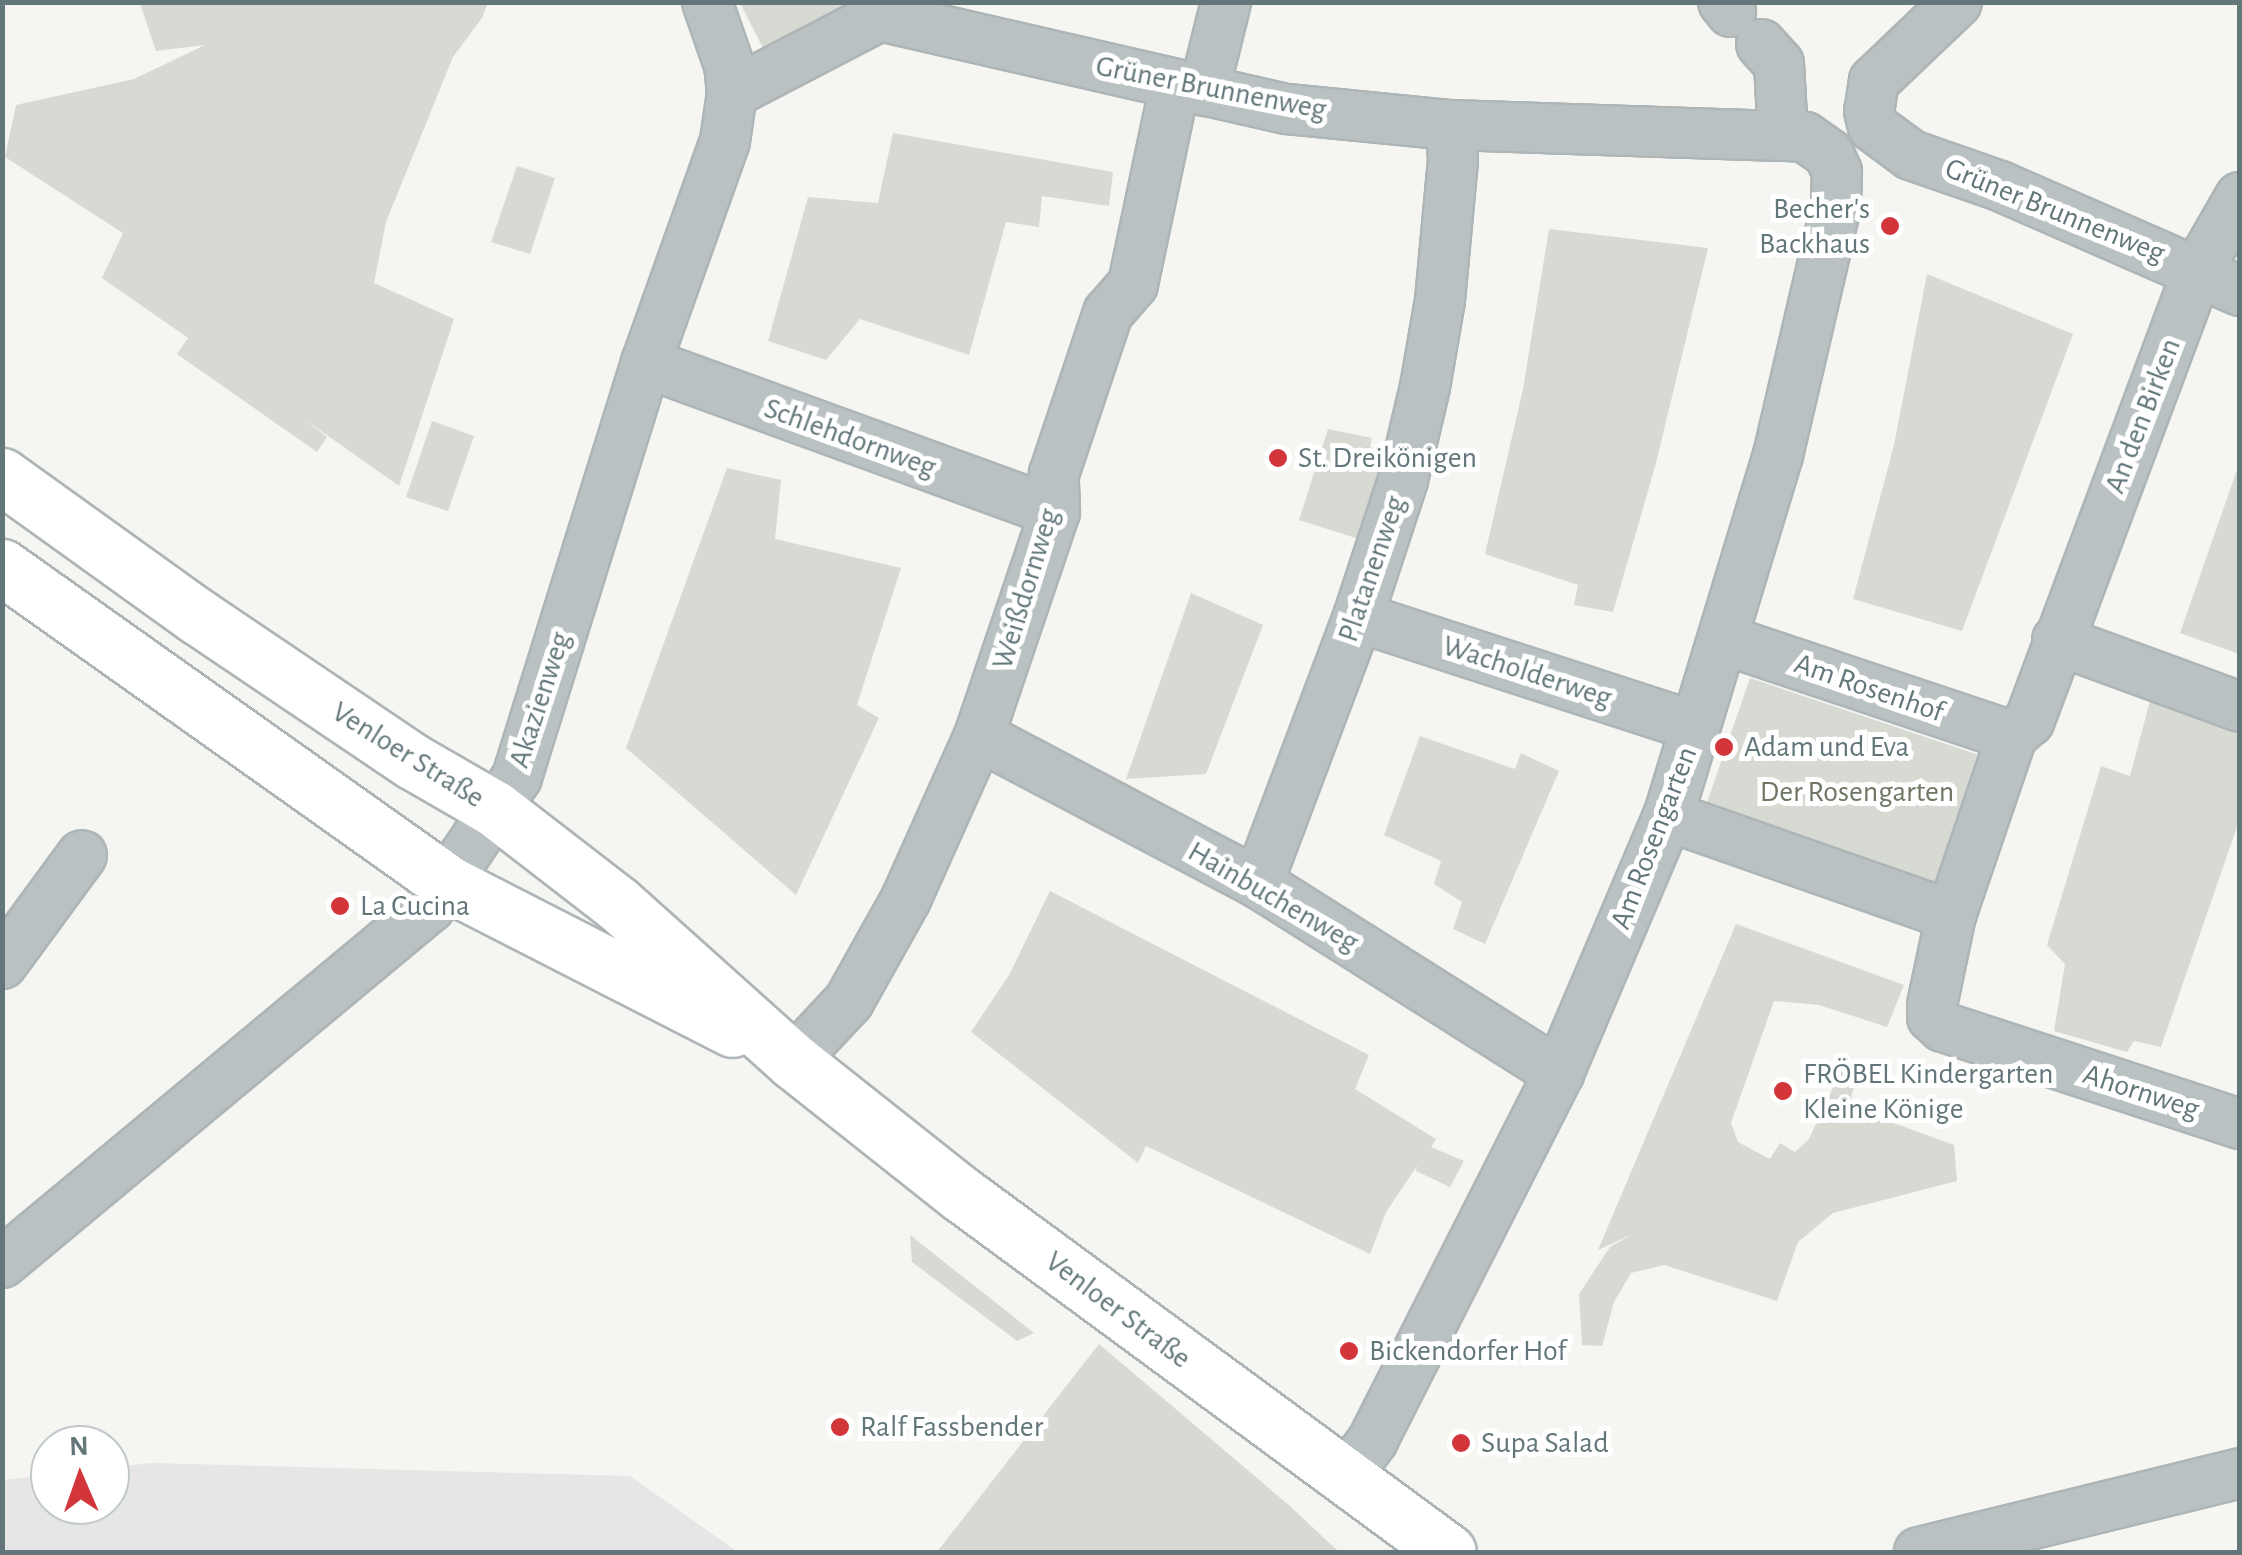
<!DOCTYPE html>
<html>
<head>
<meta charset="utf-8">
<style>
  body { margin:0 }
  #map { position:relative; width:2242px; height:1555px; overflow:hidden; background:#f5f5f2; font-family:"Alegreya Sans",sans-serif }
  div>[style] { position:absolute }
  .built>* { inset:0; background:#e6e6e6 }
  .green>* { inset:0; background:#d7dad2 }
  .roads { filter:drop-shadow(2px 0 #aeb5b6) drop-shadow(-2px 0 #aeb5b6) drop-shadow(0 2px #aeb5b6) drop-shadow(0 -2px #aeb5b6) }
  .minor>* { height:48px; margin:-24px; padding:0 24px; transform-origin:24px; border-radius:24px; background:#bac1c2 }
  .major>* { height:55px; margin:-27.5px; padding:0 27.5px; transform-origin:27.5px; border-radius:27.5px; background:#fff }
  .dots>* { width:28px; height:28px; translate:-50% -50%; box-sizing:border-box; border:5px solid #fff; border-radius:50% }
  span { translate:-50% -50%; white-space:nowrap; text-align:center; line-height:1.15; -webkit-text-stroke:10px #fff; paint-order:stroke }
  .street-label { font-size:30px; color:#63777a }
  .poi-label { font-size:30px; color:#63777a }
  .right { translate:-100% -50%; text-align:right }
  .left { translate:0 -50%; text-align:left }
  .park-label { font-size:30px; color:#6e7865 }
  .frame { position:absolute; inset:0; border:5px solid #63777a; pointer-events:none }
  .north { position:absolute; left:30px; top:1425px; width:100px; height:100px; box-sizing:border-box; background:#fff; border:2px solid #c1c9ca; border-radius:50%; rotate:358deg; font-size:28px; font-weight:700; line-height:40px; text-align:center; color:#63777a }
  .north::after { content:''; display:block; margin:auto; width:35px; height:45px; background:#d2363a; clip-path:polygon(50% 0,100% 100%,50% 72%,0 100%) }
</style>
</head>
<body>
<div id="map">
  <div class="built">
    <div style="clip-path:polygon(151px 1463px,630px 1476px,738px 1552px,3px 1552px,3px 1480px,50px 1475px,50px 1505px,110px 1505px,110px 1468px)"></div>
  </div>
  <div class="green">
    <div style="clip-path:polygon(140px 3px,488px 3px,482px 18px,453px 57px,386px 222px,374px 283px,454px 319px,399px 486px,304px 419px,327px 437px,317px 452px,177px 354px,188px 338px,102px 278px,123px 233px,5px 157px,16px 105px,134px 79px,205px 45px,156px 51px)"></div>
    <div style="clip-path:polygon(740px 3px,857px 3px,765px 52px)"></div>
    <div style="clip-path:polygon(893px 133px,1113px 172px,1109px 206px,1042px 196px,1039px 227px,1006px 222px,969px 355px,860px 319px,826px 360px,768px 341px,808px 197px,878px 203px)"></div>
    <div style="clip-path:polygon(517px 166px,555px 178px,530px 254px,491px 242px)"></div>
    <div style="clip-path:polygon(1549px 229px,1708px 248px,1655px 467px,1613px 612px,1574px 605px,1578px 585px,1485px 554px,1523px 389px)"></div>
    <div style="clip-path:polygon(1927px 274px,2073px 334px,1962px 631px,1853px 599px,1894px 445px)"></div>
    <div style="clip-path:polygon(432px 421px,474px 436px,448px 511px,406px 497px)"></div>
    <div style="clip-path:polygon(1328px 429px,1372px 438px,1370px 447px,1387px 451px,1362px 540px,1299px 520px)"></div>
    <div style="clip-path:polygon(2239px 464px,2239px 654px,2180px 633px)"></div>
    <div style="clip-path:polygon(727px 468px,781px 480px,775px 539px,901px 568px,857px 705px,879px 718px,796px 895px,626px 748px)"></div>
    <div style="clip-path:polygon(1191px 593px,1263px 625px,1206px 774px,1126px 779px)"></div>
    <div style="clip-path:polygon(1750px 678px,1985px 757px,1937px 897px,1702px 817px)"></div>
    <div style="clip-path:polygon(2152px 693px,2239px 724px,2239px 821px,2161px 1047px,2134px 1041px,2127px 1052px,2054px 1031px,2065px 964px,2047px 945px,2101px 766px,2130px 776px)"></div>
    <div style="clip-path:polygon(1420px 736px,1515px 769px,1521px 753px,1559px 771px,1485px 944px,1453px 929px,1462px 902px,1434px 884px,1441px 861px,1384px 835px)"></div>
    <div style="clip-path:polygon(1050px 891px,1369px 1055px,1355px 1089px,1436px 1139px,1431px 1147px,1464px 1161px,1450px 1187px,1416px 1171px,1417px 1166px,1386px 1212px,1370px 1254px,1146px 1146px,1138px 1163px,971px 1032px,1009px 975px)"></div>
    <div style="clip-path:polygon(1736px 924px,1904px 985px,1887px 1027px,1819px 1005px,1774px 1001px,1731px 1123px,1738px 1142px,1770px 1159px,1780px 1143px,1795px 1152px,1809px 1139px,1847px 1058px,1861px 1061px,1851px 1098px,1877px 1117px,1954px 1145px,1957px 1181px,1833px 1213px,1798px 1242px,1777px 1301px,1664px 1265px,1631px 1273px,1614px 1302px,1602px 1346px,1582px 1345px,1579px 1294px,1610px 1247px,1633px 1234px,1598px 1250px)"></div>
    <div style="clip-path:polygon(910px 1235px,1034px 1333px,1017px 1341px,912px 1262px)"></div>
    <div style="clip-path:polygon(1099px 1344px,1291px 1507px,1339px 1552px,937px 1552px)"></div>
  </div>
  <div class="roads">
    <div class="minor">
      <div style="left:1723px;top:2px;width:13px;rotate:51deg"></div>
      <div style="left:1957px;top:2px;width:115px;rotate:136.4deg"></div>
      <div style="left:1874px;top:81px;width:30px;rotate:99deg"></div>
      <div style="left:1869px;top:111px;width:16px;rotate:76deg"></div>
      <div style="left:1873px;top:127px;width:47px;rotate:36.4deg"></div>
      <div style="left:1911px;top:155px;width:94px;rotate:19.2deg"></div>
      <div style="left:2000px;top:186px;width:262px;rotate:23.6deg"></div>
      <div style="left:1761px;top:44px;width:27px;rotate:48deg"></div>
      <div style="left:1779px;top:64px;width:71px;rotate:86.8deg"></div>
      <div style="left:1204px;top:91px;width:92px;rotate:-76.1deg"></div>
      <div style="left:732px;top:93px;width:167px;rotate:-27.5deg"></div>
      <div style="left:880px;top:16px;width:417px;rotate:12.9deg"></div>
      <div style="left:1287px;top:109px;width:165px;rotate:5.6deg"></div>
      <div style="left:1451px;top:125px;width:354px;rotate:1.9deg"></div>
      <div style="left:1805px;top:137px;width:29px;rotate:35deg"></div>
      <div style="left:1829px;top:154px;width:20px;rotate:66deg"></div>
      <div style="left:1837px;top:172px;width:34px;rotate:92deg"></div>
      <div style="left:1836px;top:206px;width:256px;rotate:103.1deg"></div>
      <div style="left:1778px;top:455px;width:377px;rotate:106.9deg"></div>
      <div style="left:1668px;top:816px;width:279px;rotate:113deg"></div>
      <div style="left:1559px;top:1073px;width:411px;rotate:116.9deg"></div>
      <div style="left:1373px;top:1440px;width:47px;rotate:126.4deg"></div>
      <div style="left:2240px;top:197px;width:84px;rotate:119.9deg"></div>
      <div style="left:2198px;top:270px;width:482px;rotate:110.5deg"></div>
      <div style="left:2029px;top:721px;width:23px;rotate:139deg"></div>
      <div style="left:2012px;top:736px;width:189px;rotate:108.8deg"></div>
      <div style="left:1951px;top:915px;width:92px;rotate:101.9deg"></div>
      <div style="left:1932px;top:1005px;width:12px;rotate:90deg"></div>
      <div style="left:1932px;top:1017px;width:15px;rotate:42deg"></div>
      <div style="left:1943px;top:1027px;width:312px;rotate:18.1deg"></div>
      <div style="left:646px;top:363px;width:435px;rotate:20deg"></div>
      <div style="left:1358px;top:617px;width:355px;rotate:18deg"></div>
      <div style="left:1725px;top:640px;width:303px;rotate:18.5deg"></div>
      <div style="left:2057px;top:640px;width:195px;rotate:20.1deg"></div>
      <div style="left:979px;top:736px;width:315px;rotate:27.8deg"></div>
      <div style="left:1258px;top:883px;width:356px;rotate:32.3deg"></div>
      <div style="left:1668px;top:816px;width:300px;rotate:19.3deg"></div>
      <div style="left:1258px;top:883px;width:284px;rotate:-69.4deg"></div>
      <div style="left:1358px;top:617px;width:144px;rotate:-71.8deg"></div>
      <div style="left:1403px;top:480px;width:96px;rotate:-76.7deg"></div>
      <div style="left:1425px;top:387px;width:88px;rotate:-80.2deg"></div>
      <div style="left:1440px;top:300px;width:140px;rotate:-84.7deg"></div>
      <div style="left:1453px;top:161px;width:36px;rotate:-93deg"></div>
      <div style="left:2px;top:964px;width:135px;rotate:-53.7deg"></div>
      <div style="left:793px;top:1061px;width:82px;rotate:-47deg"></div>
      <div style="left:849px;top:1001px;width:117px;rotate:-60.8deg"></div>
      <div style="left:906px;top:899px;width:179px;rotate:-65.9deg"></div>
      <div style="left:979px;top:736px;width:237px;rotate:-71.3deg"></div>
      <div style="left:1055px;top:512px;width:38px;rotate:-92deg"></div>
      <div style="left:1054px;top:474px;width:170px;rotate:-71.5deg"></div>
      <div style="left:1108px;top:313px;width:38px;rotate:-49deg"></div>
      <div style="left:1133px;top:284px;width:204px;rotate:-78.1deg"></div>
      <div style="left:2px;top:1263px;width:557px;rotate:-39.75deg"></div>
      <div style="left:430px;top:907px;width:156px;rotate:-56.2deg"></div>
      <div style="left:517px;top:777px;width:434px;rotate:-72.7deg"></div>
      <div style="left:646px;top:363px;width:236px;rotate:-70.4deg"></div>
      <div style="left:725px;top:141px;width:49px;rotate:-81.7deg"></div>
      <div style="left:732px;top:93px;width:28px;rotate:-96deg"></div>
      <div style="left:729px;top:65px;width:67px;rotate:-109.2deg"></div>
      <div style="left:1919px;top:1552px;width:331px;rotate:-13.8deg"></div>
    </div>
    <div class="major">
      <div style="left:2px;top:476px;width:240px;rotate:35.7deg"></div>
      <div style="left:197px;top:616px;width:259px;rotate:34deg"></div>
      <div style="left:412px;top:761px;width:96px;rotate:30deg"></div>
      <div style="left:495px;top:809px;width:155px;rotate:37.7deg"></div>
      <div style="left:618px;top:904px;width:235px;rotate:41.9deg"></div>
      <div style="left:793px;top:1061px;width:214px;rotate:38.4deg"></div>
      <div style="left:961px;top:1194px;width:604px;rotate:36.32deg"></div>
      <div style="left:2px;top:567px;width:548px;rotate:35.34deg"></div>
      <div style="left:449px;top:884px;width:318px;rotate:27.1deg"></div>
    </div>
  </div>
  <div class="dots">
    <div style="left:1890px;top:226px;background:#d2363a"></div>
    <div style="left:1278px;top:458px;background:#d2363a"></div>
    <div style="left:1724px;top:747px;background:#d2363a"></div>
    <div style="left:340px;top:906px;background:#d2363a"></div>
    <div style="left:1783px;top:1091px;background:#d2363a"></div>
    <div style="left:1349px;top:1351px;background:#d2363a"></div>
    <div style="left:840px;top:1427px;background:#d2363a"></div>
    <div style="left:1461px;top:1443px;background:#d2363a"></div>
  </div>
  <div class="street-label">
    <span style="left:1211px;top:88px;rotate:11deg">Grüner Brunnenweg</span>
    <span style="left:2055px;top:211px;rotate:22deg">Grüner Brunnenweg</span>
    <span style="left:2143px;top:416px;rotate:-69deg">An den Birken</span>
    <span style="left:850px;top:438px;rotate:20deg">Schlehdornweg</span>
    <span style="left:1372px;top:569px;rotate:-71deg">Platanenweg</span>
    <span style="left:1026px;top:589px;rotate:-73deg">Weißdornweg</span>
    <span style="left:1527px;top:672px;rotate:18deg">Wacholderweg</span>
    <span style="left:1869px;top:688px;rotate:19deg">Am Rosenhof</span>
    <span style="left:540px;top:700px;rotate:-72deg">Akazienweg</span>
    <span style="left:408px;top:755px;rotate:32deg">Venloer Straße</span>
    <span style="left:1654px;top:838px;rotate:-69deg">Am Rosengarten</span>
    <span style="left:1273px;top:897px;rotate:30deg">Hainbuchenweg</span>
    <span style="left:2141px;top:1092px;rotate:18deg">Ahornweg</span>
    <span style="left:1118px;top:1310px;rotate:37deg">Venloer Straße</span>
  </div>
  <div class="poi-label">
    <span class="right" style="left:1870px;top:226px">Becher's<br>Backhaus</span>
    <span class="left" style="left:1298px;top:458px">St. Dreikönigen</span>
    <span class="left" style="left:1744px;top:747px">Adam und Eva</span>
    <span class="left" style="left:360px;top:906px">La Cucina</span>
    <span class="left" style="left:1803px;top:1091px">FRÖBEL Kindergarten<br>Kleine Könige</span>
    <span class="left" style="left:1369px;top:1351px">Bickendorfer Hof</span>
    <span class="left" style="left:860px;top:1427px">Ralf Fassbender</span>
    <span class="left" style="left:1481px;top:1443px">Supa Salad</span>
  </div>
  <div class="park-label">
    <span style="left:1857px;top:792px">Der Rosengarten</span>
  </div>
  <div class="frame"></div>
  <div class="north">N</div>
</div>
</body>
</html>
